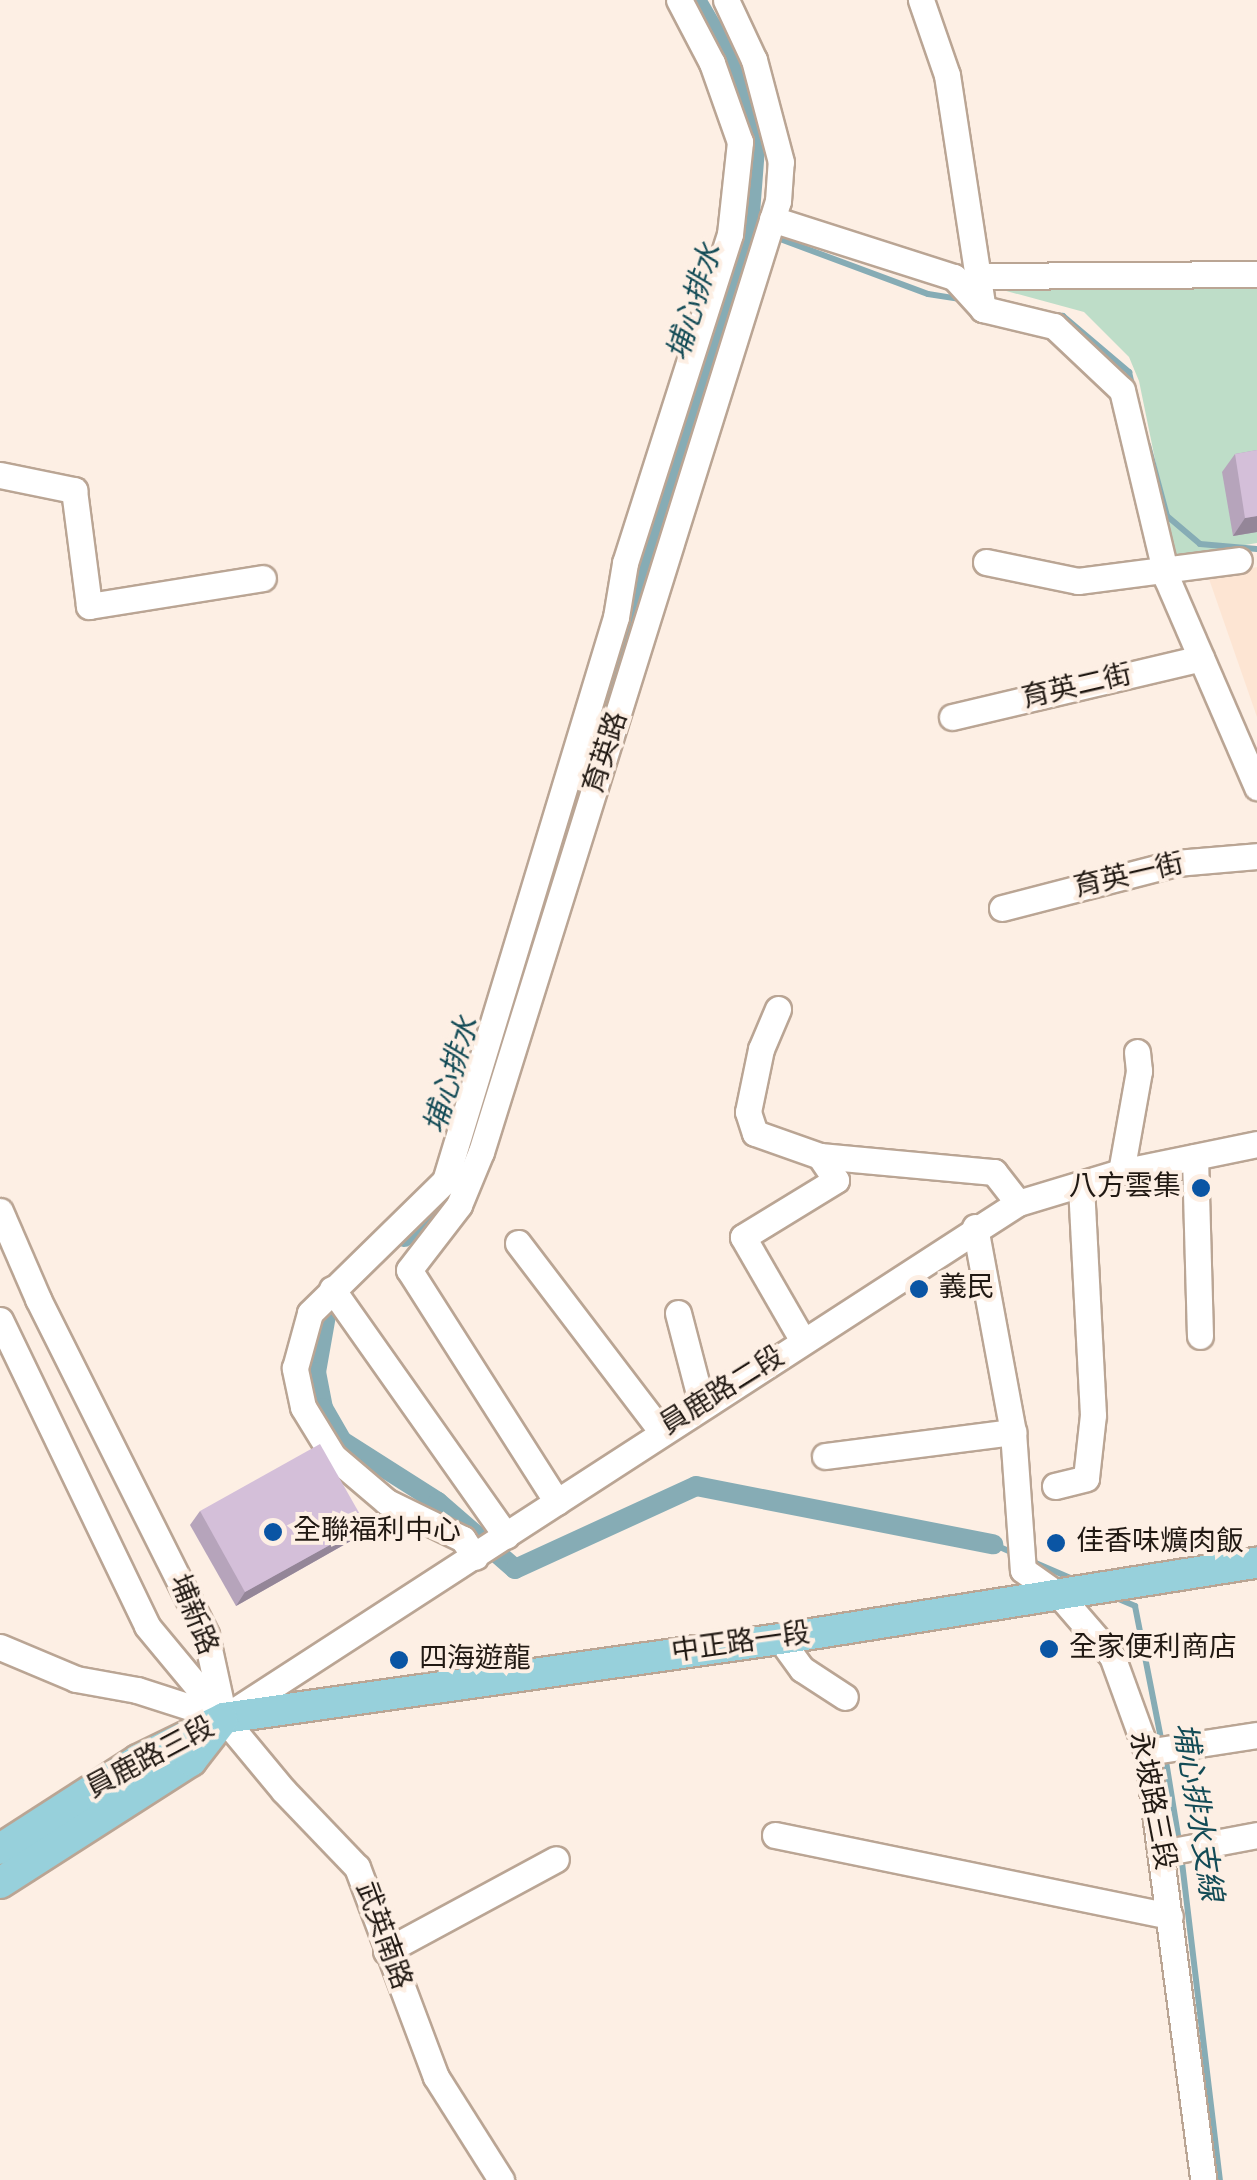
<!DOCTYPE html>
<html>
<head>
<meta charset="utf-8">
<style>
  body { margin:0 }
  #map { position:relative; width:1257px; height:2180px; overflow:hidden; background:#fdefe4; font-family:Overpass,"Noto Sans TC",sans-serif }
  div>[style] { position:absolute }
  .built>* { inset:0; background:#fde5d3 }
  .green>* { inset:0; background:#beddc8 }
  .stream>* { height:6px; margin:-3px; padding:0 3px; transform-origin:3px; border-radius:3px; background:#86acb5 }
  .canal>* { height:20px; margin:-10px; padding:0 10px; transform-origin:10px; border-radius:10px; background:#86acb5 }
  .roads { filter:drop-shadow(2px 0 #baa594) drop-shadow(-2px 0 #baa594) drop-shadow(0 2px #baa594) drop-shadow(0 -2px #baa594) }
  .minor>* { height:25px; margin:-12.5px; padding:0 12.5px; transform-origin:12.5px; border-radius:12.5px; background:#fff }
  .major>* { height:30px; margin:-15px; padding:0 15px; transform-origin:15px; border-radius:15px; background:#97d0db }
  .wall>* { inset:0; background:#b6a4bb }
  .shaded-wall>* { inset:0; background:#948698 }
  .building>* { inset:0; background:#d4bfd9 }
  .dots>* { width:28px; height:28px; translate:-50% -50%; box-sizing:border-box; border:5px solid #fdefe4; border-radius:50% }
  span { translate:-50% -50%; white-space:nowrap; text-align:center; line-height:1.15; -webkit-text-stroke:8px #fdefe4; paint-order:stroke }
  .street-label { font-size:28px; color:#211913 }
  .poi-label { font-size:28px; color:#211913 }
  .right { translate:-100% -50%; text-align:right }
  .left { translate:0 -50%; text-align:left }
  .water-label { font-size:30px; color:#134b56; font-style:italic }
</style>
</head>
<body>
<div id="map">
  <div class="built">
    <div style="clip-path:polygon(1257px 567px,1257px 717px,1208px 576px)"></div>
  </div>
  <div class="green">
    <div style="clip-path:polygon(1257px 283px,1257px 543px,1175px 557px,1139px 381px,1129px 357px,1084px 312px,999px 289px)"></div>
  </div>
  <div class="stream">
    <div style="left:772px;top:236px;width:166px;rotate:20.4deg"></div>
    <div style="left:928px;top:294px;width:36px;rotate:9deg"></div>
    <div style="left:1055px;top:315px;width:8px;rotate:7deg"></div>
    <div style="left:1063px;top:316px;width:87px;rotate:40.3deg"></div>
    <div style="left:1129px;top:372px;width:18px;rotate:77deg"></div>
    <div style="left:1148px;top:445px;width:73px;rotate:75deg"></div>
    <div style="left:1167px;top:516px;width:43px;rotate:40.3deg"></div>
    <div style="left:1200px;top:544px;width:57px;rotate:5deg"></div>
    <div style="left:993px;top:1544px;width:24px;rotate:24deg"></div>
    <div style="left:1031px;top:1561px;width:48px;rotate:23.4deg"></div>
    <div style="left:1114px;top:1597px;width:23px;rotate:23deg"></div>
    <div style="left:1135px;top:1606px;width:140px;rotate:78.9deg"></div>
    <div style="left:1165px;top:1755px;width:87px;rotate:80.8deg"></div>
    <div style="left:1181px;top:1854px;width:328px;rotate:83.2deg"></div>
  </div>
  <div class="canal">
    <div style="left:602px;top:705px;width:488px;rotate:-72.6deg"></div>
    <div style="left:748px;top:239px;width:105px;rotate:-85.6deg"></div>
    <div style="left:756px;top:134px;width:88px;rotate:-109.9deg"></div>
    <div style="left:726px;top:51px;width:59px;rotate:-120.5deg"></div>
    <div style="left:404px;top:1237px;width:58px;rotate:-42.2deg"></div>
    <div style="left:447px;top:1198px;width:28px;rotate:-71deg"></div>
    <div style="left:341px;top:1293px;width:17px;rotate:140deg"></div>
    <div style="left:328px;top:1304px;width:69px;rotate:100deg"></div>
    <div style="left:316px;top:1372px;width:37px;rotate:79deg"></div>
    <div style="left:323px;top:1408px;width:38px;rotate:60deg"></div>
    <div style="left:342px;top:1441px;width:114px;rotate:32.4deg"></div>
    <div style="left:438px;top:1502px;width:102px;rotate:41deg"></div>
    <div style="left:515px;top:1569px;width:199px;rotate:-24.6deg"></div>
    <div style="left:696px;top:1486px;width:303px;rotate:11.1deg"></div>
  </div>
  <div class="roads">
    <div class="minor">
      <div style="left:921px;top:0;width:79px;rotate:70.9deg"></div>
      <div style="left:947px;top:75px;width:237px;rotate:81.3deg"></div>
      <div style="left:983px;top:309px;width:73px;rotate:13.5deg"></div>
      <div style="left:1054px;top:326px;width:93px;rotate:43.3deg"></div>
      <div style="left:1122px;top:390px;width:194px;rotate:76.6deg"></div>
      <div style="left:1167px;top:579px;width:227px;rotate:66.6deg"></div>
      <div style="left:772px;top:219px;width:191px;rotate:17.7deg"></div>
      <div style="left:954px;top:277px;width:43px;rotate:47.8deg"></div>
      <div style="left:978px;top:276px;width:279px;rotate:-0.4deg"></div>
      <div style="left:0;top:475px;width:76px;rotate:11.5deg"></div>
      <div style="left:74px;top:490px;width:117px;rotate:82.6deg"></div>
      <div style="left:89px;top:606px;width:176px;rotate:-9.1deg"></div>
      <div style="left:986px;top:562px;width:94px;rotate:11.7deg"></div>
      <div style="left:1078px;top:581px;width:162px;rotate:-7.4deg"></div>
      <div style="left:952px;top:717px;width:256px;rotate:-13.3deg"></div>
      <div style="left:1002px;top:908px;width:180px;rotate:-14.5deg"></div>
      <div style="left:1176px;top:863px;width:81px;rotate:-4.9deg"></div>
      <div style="left:778px;top:1009px;width:43px;rotate:113deg"></div>
      <div style="left:761px;top:1049px;width:64px;rotate:101.7deg"></div>
      <div style="left:748px;top:1112px;width:22px;rotate:72deg"></div>
      <div style="left:755px;top:1133px;width:69px;rotate:19.5deg"></div>
      <div style="left:820px;top:1156px;width:175px;rotate:5.3deg"></div>
      <div style="left:994px;top:1172px;width:39px;rotate:52deg"></div>
      <div style="left:1195px;top:1157px;width:179px;rotate:88.4deg"></div>
      <div style="left:1121px;top:1172px;width:103px;rotate:-79.9deg"></div>
      <div style="left:1139px;top:1071px;width:19px;rotate:-96deg"></div>
      <div style="left:0;top:1211px;width:96px;rotate:66.6deg"></div>
      <div style="left:38px;top:1299px;width:376px;rotate:63.4deg"></div>
      <div style="left:206px;top:1635px;width:80px;rotate:77.7deg"></div>
      <div style="left:975px;top:1227px;width:208px;rotate:79.5deg"></div>
      <div style="left:1013px;top:1432px;width:138px;rotate:85.9deg"></div>
      <div style="left:1023px;top:1570px;width:45px;rotate:35.1deg"></div>
      <div style="left:1060px;top:1596px;width:79px;rotate:49.1deg"></div>
      <div style="left:1112px;top:1656px;width:102px;rotate:70deg"></div>
      <div style="left:1147px;top:1752px;width:432px;rotate:82.5deg"></div>
      <div style="left:518px;top:1243px;width:236px;rotate:52.7deg"></div>
      <div style="left:332px;top:1289px;width:302px;rotate:54.8deg"></div>
      <div style="left:678px;top:1313px;width:95px;rotate:75.4deg"></div>
      <div style="left:0;top:1320px;width:339px;rotate:64.3deg"></div>
      <div style="left:147px;top:1626px;width:214px;rotate:50.3deg"></div>
      <div style="left:284px;top:1791px;width:105px;rotate:46.2deg"></div>
      <div style="left:357px;top:1867px;width:224px;rotate:69.4deg"></div>
      <div style="left:436px;top:2077px;width:122px;rotate:57.7deg"></div>
      <div style="left:803px;top:1341px;width:120px;rotate:-120deg"></div>
      <div style="left:743px;top:1237px;width:109px;rotate:-31.5deg"></div>
      <div style="left:836px;top:1180px;width:29px;rotate:-124deg"></div>
      <div style="left:825px;top:1456px;width:190px;rotate:-7.3deg"></div>
      <div style="left:1055px;top:1486px;width:32px;rotate:-14deg"></div>
      <div style="left:1086px;top:1478px;width:63px;rotate:-83.7deg"></div>
      <div style="left:1093px;top:1415px;width:231px;rotate:-93deg"></div>
      <div style="left:557px;top:1502px;width:275px;rotate:-122.5deg"></div>
      <div style="left:409px;top:1270px;width:82px;rotate:-52.4deg"></div>
      <div style="left:459px;top:1205px;width:57px;rotate:-67.5deg"></div>
      <div style="left:481px;top:1152px;width:996px;rotate:-72.66deg"></div>
      <div style="left:778px;top:201px;width:39px;rotate:-86deg"></div>
      <div style="left:781px;top:162px;width:106px;rotate:-104.8deg"></div>
      <div style="left:754px;top:60px;width:66px;rotate:-115deg"></div>
      <div style="left:475px;top:1557px;width:22px;rotate:-124deg"></div>
      <div style="left:463px;top:1539px;width:85px;rotate:-154deg"></div>
      <div style="left:387px;top:1502px;width:71px;rotate:-139.6deg"></div>
      <div style="left:333px;top:1456px;width:57px;rotate:-121.5deg"></div>
      <div style="left:303px;top:1407px;width:40px;rotate:-102deg"></div>
      <div style="left:295px;top:1368px;width:57px;rotate:-74.7deg"></div>
      <div style="left:310px;top:1313px;width:189px;rotate:-44.4deg"></div>
      <div style="left:445px;top:1181px;width:589px;rotate:-73.13deg"></div>
      <div style="left:616px;top:617px;width:55px;rotate:-80.5deg"></div>
      <div style="left:625px;top:563px;width:345px;rotate:-72.3deg"></div>
      <div style="left:730px;top:234px;width:93px;rotate:-83.8deg"></div>
      <div style="left:740px;top:142px;width:84px;rotate:-109.5deg"></div>
      <div style="left:712px;top:63px;width:71px;rotate:-117.6deg"></div>
      <div style="left:780px;top:1639px;width:37px;rotate:54deg"></div>
      <div style="left:802px;top:1669px;width:51px;rotate:33.1deg"></div>
      <div style="left:0;top:1647px;width:82px;rotate:22.8deg"></div>
      <div style="left:76px;top:1679px;width:62px;rotate:10.2deg"></div>
      <div style="left:137px;top:1690px;width:91px;rotate:17.8deg"></div>
      <div style="left:228px;top:1715px;width:941px;rotate:-32.95deg"></div>
      <div style="left:1018px;top:1203px;width:108px;rotate:-16.8deg"></div>
      <div style="left:1121px;top:1172px;width:139px;rotate:-11.6deg"></div>
      <div style="left:1147px;top:1752px;width:111px;rotate:-8.8deg"></div>
      <div style="left:775px;top:1835px;width:403px;rotate:11.6deg"></div>
      <div style="left:1162px;top:1853px;width:97px;rotate:-10.7deg"></div>
      <div style="left:386px;top:1951px;width:193px;rotate:-28.4deg"></div>
    </div>
    <div class="major">
      <div style="left:0;top:1849px;width:164px;rotate:-32.8deg"></div>
      <div style="left:138px;top:1760px;width:96px;rotate:-26deg"></div>
      <div style="left:224px;top:1718px;width:562px;rotate:-8.09deg"></div>
      <div style="left:780px;top:1639px;width:483px;rotate:-9.1deg"></div>
      <div style="left:0;top:1883px;width:227px;rotate:-32.6deg"></div>
      <div style="left:191px;top:1761px;width:51px;rotate:-52.2deg"></div>
    </div>
  </div>
  <div class="wall">
    <div style="clip-path:polygon(1257px 450px,1257px 532px,1233px 536px,1222px 472px,1235px 454px)"></div>
    <div style="clip-path:polygon(200px 1511px,356px 1538px,236px 1606px,190px 1525px)"></div>
  </div>
  <div class="shaded-wall">
    <div style="clip-path:polygon(1257px 516px,1257px 532px,1233px 536px,1245px 518px)"></div>
    <div style="clip-path:polygon(366px 1525px,356px 1538px,236px 1606px,245px 1592px)"></div>
  </div>
  <div class="building">
    <div style="clip-path:polygon(1257px 450px,1257px 516px,1245px 518px,1235px 454px)"></div>
    <div style="clip-path:polygon(320px 1444px,366px 1525px,245px 1592px,200px 1511px)"></div>
  </div>
  <div class="dots">
    <div style="left:1201px;top:1188px;background:#0a55a4"></div>
    <div style="left:919px;top:1289px;background:#0a55a4"></div>
    <div style="left:273px;top:1532px;background:#0a55a4"></div>
    <div style="left:1056px;top:1543px;background:#0a55a4"></div>
    <div style="left:1049px;top:1649px;background:#0a55a4"></div>
    <div style="left:399px;top:1660px;background:#0a55a4"></div>
  </div>
  <div class="street-label">
    <span style="left:1077px;top:688px;rotate:-13deg">育英二街</span>
    <span style="left:607px;top:753px;rotate:-72deg">育英路</span>
    <span style="left:1129px;top:877px;rotate:-13deg">育英一街</span>
    <span style="left:723px;top:1392px;rotate:-32deg">員鹿路二段</span>
    <span style="left:192px;top:1615px;rotate:68deg">埔新路</span>
    <span style="left:741px;top:1644px;rotate:-8deg">中正路一段</span>
    <span style="left:151px;top:1759px;rotate:-28deg">員鹿路三段</span>
    <span style="left:1151px;top:1801px;rotate:79deg">永坡路三段</span>
    <span style="left:382px;top:1936px;rotate:70deg">武英南路</span>
  </div>
  <div class="poi-label">
    <span class="right" style="left:1181px;top:1188px">八方雲集</span>
    <span class="left" style="left:939px;top:1289px">義民</span>
    <span class="left" style="left:293px;top:1532px">全聯福利中心</span>
    <span class="left" style="left:1076px;top:1543px">佳香味爌肉飯</span>
    <span class="left" style="left:1069px;top:1649px">全家便利商店</span>
    <span class="left" style="left:419px;top:1660px">四海遊龍</span>
  </div>
  <div class="water-label">
    <span style="left:697px;top:303px;rotate:-73deg">埔心排水</span>
    <span style="left:454px;top:1076px;rotate:-73deg">埔心排水</span>
    <span style="left:1195px;top:1812px;rotate:81deg">埔心排水支線</span>
  </div>
</div>
</body>
</html>
